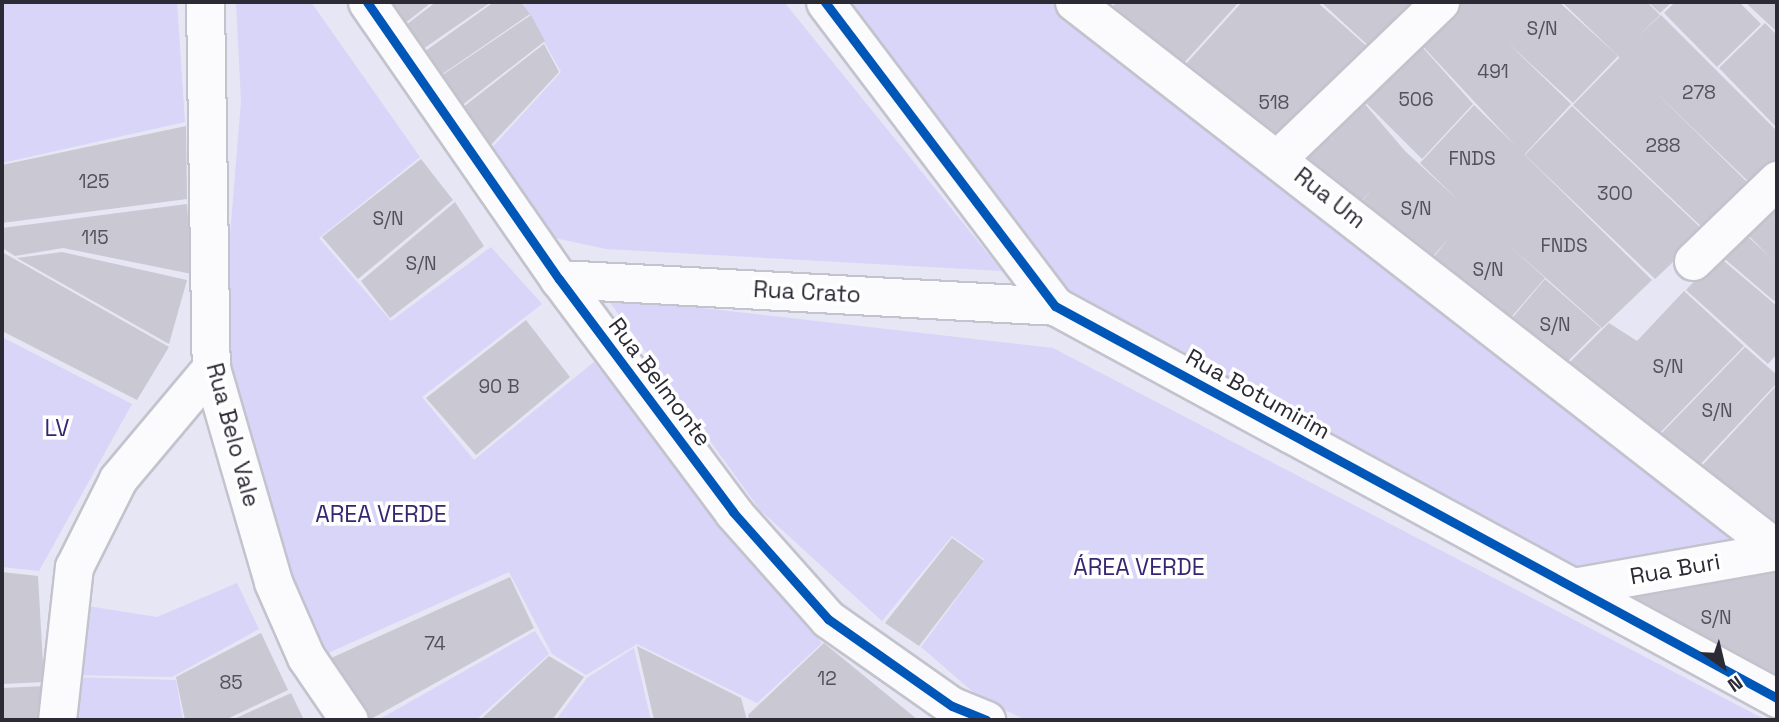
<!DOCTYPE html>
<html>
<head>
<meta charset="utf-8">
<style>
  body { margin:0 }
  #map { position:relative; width:1779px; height:722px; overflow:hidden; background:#e7e6f4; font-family:"Space Grotesk",sans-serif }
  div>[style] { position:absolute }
  .green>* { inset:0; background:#d8d5f8 }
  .building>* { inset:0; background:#c9c8d3 }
  .roads { filter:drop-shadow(2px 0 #c3c3ce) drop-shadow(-2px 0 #c3c3ce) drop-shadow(0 2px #c3c3ce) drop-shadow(0 -2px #c3c3ce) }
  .minor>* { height:37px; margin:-18.5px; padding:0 18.5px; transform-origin:18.5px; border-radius:18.5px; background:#fbfbfd }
  .cycleway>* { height:9px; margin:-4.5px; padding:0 4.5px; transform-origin:4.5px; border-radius:4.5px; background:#0057b8 }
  span { translate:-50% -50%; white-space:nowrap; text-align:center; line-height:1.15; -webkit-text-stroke:7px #fff; paint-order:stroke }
  .number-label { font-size:19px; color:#53525c }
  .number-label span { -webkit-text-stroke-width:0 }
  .street-label { font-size:23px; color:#2c2b35 }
  .park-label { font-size:23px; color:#362570 }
  .frame { position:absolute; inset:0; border:4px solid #2c2b35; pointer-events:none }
  .north { position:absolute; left:1688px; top:631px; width:70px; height:70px; -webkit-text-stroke:5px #fff; paint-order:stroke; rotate:146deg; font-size:19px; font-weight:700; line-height:28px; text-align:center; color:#2c2b35 }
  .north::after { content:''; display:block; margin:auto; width:24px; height:32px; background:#2c2b35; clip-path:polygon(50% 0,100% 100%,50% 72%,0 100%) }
</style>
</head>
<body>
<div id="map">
  <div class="green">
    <div style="clip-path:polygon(2px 2px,177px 2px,185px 122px,2px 163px)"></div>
    <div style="clip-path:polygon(236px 2px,311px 2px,420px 157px,319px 238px,391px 321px,491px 247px,542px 304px,422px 397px,474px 460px,594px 362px,822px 643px,757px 703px,637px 644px,586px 675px,552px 654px,509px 572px,326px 654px,286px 562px,220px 358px,241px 101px)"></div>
    <div style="clip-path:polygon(522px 2px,784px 2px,1002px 271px,606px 249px,550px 237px,490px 150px,561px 72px)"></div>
    <div style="clip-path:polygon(841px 2px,1074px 2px,1749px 544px,1575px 575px,1063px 295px)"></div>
    <div style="clip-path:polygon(606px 297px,1053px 348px,1766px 720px,1026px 720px,980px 698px,921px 647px,985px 560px,952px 536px,882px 621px,760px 510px)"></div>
    <div style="clip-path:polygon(2px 337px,132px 404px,39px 571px,2px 567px)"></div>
    <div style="clip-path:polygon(237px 583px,259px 629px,172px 677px,69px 675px,81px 605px,157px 617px)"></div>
    <div style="clip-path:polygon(535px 631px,549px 654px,476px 720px,378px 720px)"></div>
    <div style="clip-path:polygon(634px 648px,651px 720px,556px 720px,587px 678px)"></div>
    <div style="clip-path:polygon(69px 677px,176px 680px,183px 720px,69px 720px)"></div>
  </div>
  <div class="building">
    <div style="clip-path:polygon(387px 2px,432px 2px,404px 24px)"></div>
    <div style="clip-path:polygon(436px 2px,491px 2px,423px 49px,406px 25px)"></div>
    <div style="clip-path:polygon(494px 2px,521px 2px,530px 14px,441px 75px,424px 52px)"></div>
    <div style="clip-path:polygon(1117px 2px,1239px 2px,1182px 65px,1112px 7px)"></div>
    <div style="clip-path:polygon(1242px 2px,1317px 2px,1371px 50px,1277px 142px,1185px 65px)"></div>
    <div style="clip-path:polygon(1321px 2px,1407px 2px,1414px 9px,1372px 49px)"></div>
    <div style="clip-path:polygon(1456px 2px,1559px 2px,1618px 56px,1573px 103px,1506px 41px,1571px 104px,1524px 155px,1417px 40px)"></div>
    <div style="clip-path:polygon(1562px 2px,1647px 2px,1660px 15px,1636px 38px,1661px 15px,1777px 131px,1777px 163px,1753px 186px)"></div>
    <div style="clip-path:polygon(1648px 2px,1672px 2px,1660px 13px)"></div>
    <div style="clip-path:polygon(1675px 2px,1739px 2px,1761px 24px,1717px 67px,1664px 13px)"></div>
    <div style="clip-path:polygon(1745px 2px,1777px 2px,1777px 32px)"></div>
    <div style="clip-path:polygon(531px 15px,545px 41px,461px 106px,441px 76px)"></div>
    <div style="clip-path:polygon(1765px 23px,1777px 35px,1777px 128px,1719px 68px)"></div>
    <div style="clip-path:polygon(1416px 40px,1473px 104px,1422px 159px,1359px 96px)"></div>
    <div style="clip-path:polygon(544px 44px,559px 72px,489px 147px,462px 108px)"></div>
    <div style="clip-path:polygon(1620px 57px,1752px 187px,1706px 231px,1573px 105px)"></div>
    <div style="clip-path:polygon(1358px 96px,1405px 151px,1459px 201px,1420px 163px,1474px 105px,1652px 280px,1602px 328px,1502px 239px,1545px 278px,1507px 322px,1430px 262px,1448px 239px,1429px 261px,1359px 205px,1373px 188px,1358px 205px,1296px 157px,1323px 131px,1334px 141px,1324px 130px)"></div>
    <div style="clip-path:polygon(1572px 106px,1705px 232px,1655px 279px,1525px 155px)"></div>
    <div style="clip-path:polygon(186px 126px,187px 199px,2px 223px,2px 165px)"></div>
    <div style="clip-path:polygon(421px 159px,453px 200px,358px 279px,322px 237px)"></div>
    <div style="clip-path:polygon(1777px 196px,1777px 298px,1774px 301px,1719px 254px,1741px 230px,1772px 259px,1743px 230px)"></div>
    <div style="clip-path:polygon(455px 202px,484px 246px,390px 318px,361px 281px)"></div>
    <div style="clip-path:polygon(187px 204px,192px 274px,63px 248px,15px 256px,2px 248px,2px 228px)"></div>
    <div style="clip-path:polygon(2px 252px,169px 347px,137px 400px,2px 331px)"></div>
    <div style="clip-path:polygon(62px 252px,187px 280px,169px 344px,17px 258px)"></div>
    <div style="clip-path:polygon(1718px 256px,1777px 306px,1777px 354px,1768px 364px,1686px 290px)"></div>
    <div style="clip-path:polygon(1545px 279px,1601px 328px,1563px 366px,1508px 323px)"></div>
    <div style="clip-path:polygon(1684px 291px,1744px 346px,1655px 438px,1565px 367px,1609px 323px,1637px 341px)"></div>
    <div style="clip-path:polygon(526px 320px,570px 377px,476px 455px,426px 398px)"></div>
    <div style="clip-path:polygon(1745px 347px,1777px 375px,1777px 383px,1695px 470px,1656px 439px)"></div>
    <div style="clip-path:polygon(1777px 385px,1777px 535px,1698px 470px)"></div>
    <div style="clip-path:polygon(952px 538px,984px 561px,919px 646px,885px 623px)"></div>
    <div style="clip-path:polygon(1777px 562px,1777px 685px,1610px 593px)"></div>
    <div style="clip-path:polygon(2px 572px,38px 576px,44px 682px,2px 684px)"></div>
    <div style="clip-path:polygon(510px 577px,534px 628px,369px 720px,329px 659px)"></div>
    <div style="clip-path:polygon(261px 633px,288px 690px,225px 720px,185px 720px,176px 677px)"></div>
    <div style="clip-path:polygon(824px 643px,918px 720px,749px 720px,748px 715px)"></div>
    <div style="clip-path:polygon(637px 646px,741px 698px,747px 720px,654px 720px)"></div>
    <div style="clip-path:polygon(549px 656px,584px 677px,552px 720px,480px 720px)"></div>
    <div style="clip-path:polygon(45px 686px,38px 720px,2px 720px,2px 688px)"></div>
    <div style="clip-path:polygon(291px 693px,304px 720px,232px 720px)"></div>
  </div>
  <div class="roads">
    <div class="minor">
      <div style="left:205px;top:2px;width:366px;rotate:89.1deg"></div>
      <div style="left:211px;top:368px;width:223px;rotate:73.8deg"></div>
      <div style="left:273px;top:582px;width:82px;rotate:66.3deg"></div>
      <div style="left:306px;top:657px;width:76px;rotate:55.7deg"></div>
      <div style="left:367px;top:2px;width:337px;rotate:55.3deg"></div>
      <div style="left:559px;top:279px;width:291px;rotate:53.2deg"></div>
      <div style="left:733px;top:512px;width:143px;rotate:48.4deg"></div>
      <div style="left:828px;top:619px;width:151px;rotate:35.1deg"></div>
      <div style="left:952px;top:706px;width:37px;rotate:22deg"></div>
      <div style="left:825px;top:2px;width:381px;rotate:52.9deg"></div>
      <div style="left:1055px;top:306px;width:822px;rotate:28.5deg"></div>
      <div style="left:1074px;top:2px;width:891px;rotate:37.89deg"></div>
      <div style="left:1278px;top:158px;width:225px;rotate:-43.9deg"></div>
      <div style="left:1693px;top:261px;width:117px;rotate:-44deg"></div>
      <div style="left:559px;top:279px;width:497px;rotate:3.1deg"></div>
      <div style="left:1573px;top:587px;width:207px;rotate:-10deg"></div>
      <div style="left:57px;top:720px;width:154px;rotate:-83.7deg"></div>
      <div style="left:74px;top:567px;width:98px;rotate:-63.4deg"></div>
      <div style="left:118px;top:479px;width:145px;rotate:-50deg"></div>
    </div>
  </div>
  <div class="cycleway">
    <div style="left:367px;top:2px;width:337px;rotate:55.3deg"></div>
    <div style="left:559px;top:279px;width:291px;rotate:53.2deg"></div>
    <div style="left:733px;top:512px;width:143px;rotate:48.4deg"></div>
    <div style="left:828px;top:619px;width:151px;rotate:35.1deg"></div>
    <div style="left:952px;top:706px;width:37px;rotate:22deg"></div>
    <div style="left:825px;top:2px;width:381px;rotate:52.9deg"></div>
    <div style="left:1055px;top:306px;width:822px;rotate:28.5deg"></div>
  </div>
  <div class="number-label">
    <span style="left:1542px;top:29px">S/N</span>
    <span style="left:1493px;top:72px">491</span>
    <span style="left:1699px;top:93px">278</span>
    <span style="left:1416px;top:100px">506</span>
    <span style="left:1274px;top:103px">518</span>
    <span style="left:1663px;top:146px">288</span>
    <span style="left:1472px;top:159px">FNDS</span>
    <span style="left:94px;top:182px">125</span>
    <span style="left:1615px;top:194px">300</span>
    <span style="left:1416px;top:209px">S/N</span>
    <span style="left:388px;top:219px">S/N</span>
    <span style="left:95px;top:238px">115</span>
    <span style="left:1564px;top:246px">FNDS</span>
    <span style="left:421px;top:264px">S/N</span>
    <span style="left:1488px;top:270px">S/N</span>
    <span style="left:1555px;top:325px">S/N</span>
    <span style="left:1668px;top:367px">S/N</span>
    <span style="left:499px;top:387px">90 B</span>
    <span style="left:1717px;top:411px">S/N</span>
    <span style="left:1716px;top:618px">S/N</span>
    <span style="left:435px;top:644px">74</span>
    <span style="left:827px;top:679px">12</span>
    <span style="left:231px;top:683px">85</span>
  </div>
  <div class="street-label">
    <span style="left:1330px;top:198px;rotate:38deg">Rua Um</span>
    <span style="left:807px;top:292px;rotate:3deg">Rua Crato</span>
    <span style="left:660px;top:382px;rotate:53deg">Rua Belmonte</span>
    <span style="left:1258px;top:394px;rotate:29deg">Rua Botumirim</span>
    <span style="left:233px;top:435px;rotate:75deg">Rua Belo Vale</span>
    <span style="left:1675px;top:569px;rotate:-10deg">Rua Buri</span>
  </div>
  <div class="park-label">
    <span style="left:57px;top:428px">LV</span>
    <span style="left:381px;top:514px">AREA VERDE</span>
    <span style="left:1139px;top:567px">ÁREA VERDE</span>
  </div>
  <div class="frame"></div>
  <div class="north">N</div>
</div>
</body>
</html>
